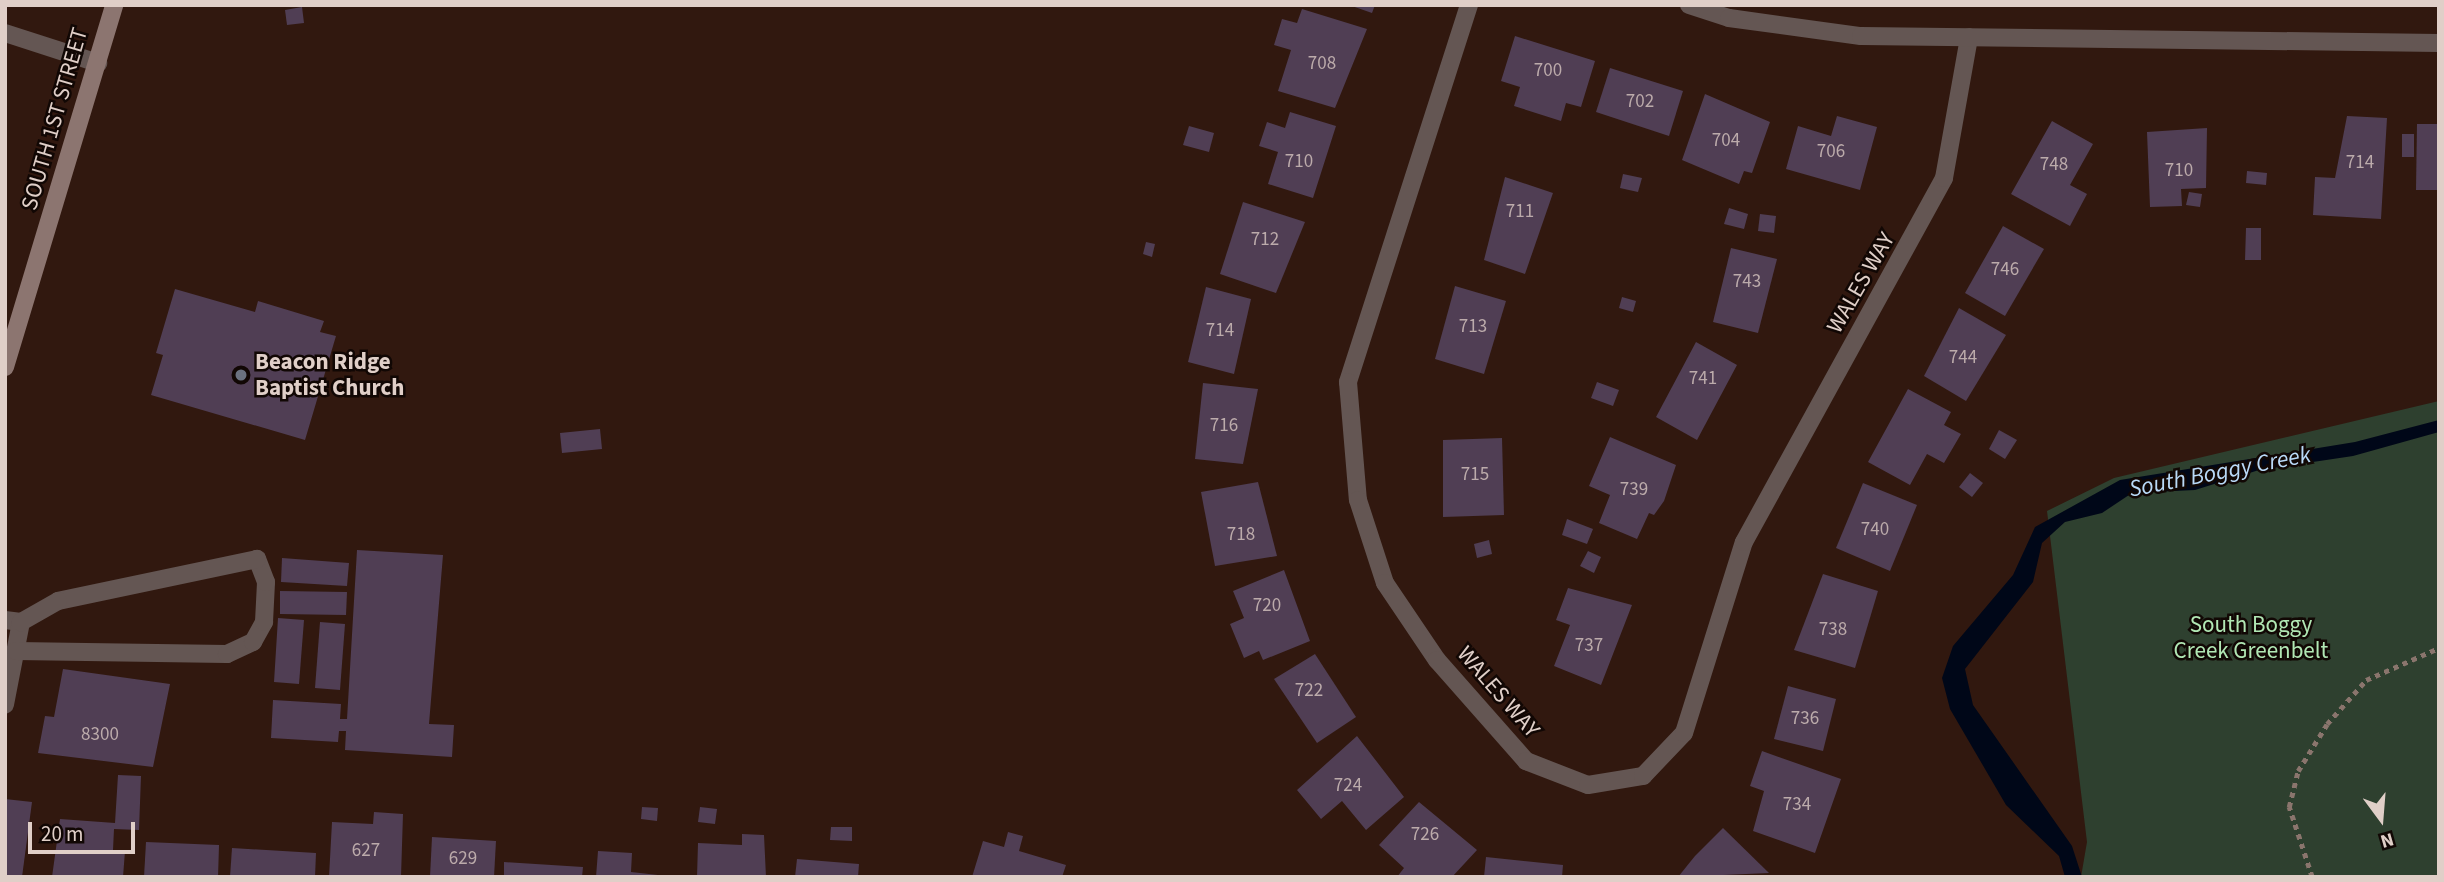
<!DOCTYPE html>
<html>
<head>
<meta charset="utf-8">
<style>
  body { margin:0 }
  #map { position:relative; width:2444px; height:882px; overflow:hidden; background:#31180f; font-family:"Source Sans 3",sans-serif }
  div>[style] { position:absolute }
  .green>* { inset:0; background:#2e402f }
  .water>* { inset:0; background:#000718 }
  .building>* { inset:0; background:#503e54 }
  .path>* { height:4.5px; margin-top:-2.25px; transform-origin:0; background:repeating-linear-gradient(90deg,#8a756d 0 5px,transparent 0 10px) }
  .service>* { height:18px; margin:-9px; padding:0 9px; transform-origin:9px; border-radius:9px; background:#645653 }
  .minor>* { height:18px; margin:-9px; padding:0 9px; transform-origin:9px; border-radius:9px; background:#645653 }
  .secondary>* { height:18px; margin:-9px; padding:0 9px; transform-origin:9px; border-radius:9px; background:#8c7570 }
  .dots>* { width:19px; height:19px; translate:-50% -50%; box-sizing:border-box; border:4px solid #110704; border-radius:50% }
  span { translate:-50% -50%; white-space:nowrap; text-align:center; line-height:1.15; -webkit-text-stroke:5px #110704; paint-order:stroke }
  .number-label { font-size:19px; color:#bcabab }
  .number-label span { -webkit-text-stroke-width:0 }
  .street-label { font-size:23px; color:#e0cfc8 }
  .poi-label { font-size:23px; color:#e0cfc8; font-weight:700 }
  .left { translate:0 -50%; text-align:left }
  .park-label { font-size:23px; color:#b1e7b4 }
  .water-label { font-size:24px; color:#b9d9f7; font-style:italic }
  .frame { position:absolute; inset:0; border:7px solid #e0cfc8; pointer-events:none }
  .north { position:absolute; left:2346px; top:784px; width:70px; height:70px; -webkit-text-stroke:5px #110704; paint-order:stroke; rotate:164deg; font-size:19px; font-weight:700; line-height:28px; text-align:center; color:#e0cfc8 }
  .north::after { content:''; display:block; margin:auto; width:24px; height:32px; background:#e0cfc8; clip-path:polygon(50% 0,100% 100%,50% 72%,0 100%) }
  .scale { position:absolute; left:28px; top:822px; width:107px; height:32px; box-sizing:border-box; border:4px solid #e0cfc8; border-top:0; padding-left:9px; font-size:21px; line-height:24px; white-space:nowrap; color:#e0cfc8; -webkit-text-stroke:5px #110704; paint-order:stroke }
</style>
</head>
<body>
<div id="map">
  <div class="green">
    <div style="clip-path:polygon(2439px 401px,2439px 877px,2081px 877px,2087px 842px,2047px 511px,2114px 478px)"></div>
  </div>
  <div class="water">
    <div style="clip-path:polygon(2439px 420px,2439px 432px,2353px 456px,2259px 470px,2195px 490px,2132px 493px,2102px 513px,2065px 522px,2042px 543px,2033px 582px,1965px 669px,1973px 705px,2072px 846px,2082px 877px,2065px 877px,2059px 856px,2006px 805px,1950px 709px,1942px 678px,1953px 646px,2013px 575px,2035px 527px,2120px 480px,2355px 442px)"></div>
  </div>
  <div class="building">
    <div style="clip-path:polygon(1349px 5px,1375px 5px,1372px 13px)"></div>
    <div style="clip-path:polygon(302px 7px,304px 23px,287px 25px,285px 10px)"></div>
    <div style="clip-path:polygon(1302px 9px,1367px 29px,1335px 108px,1278px 91px,1291px 50px,1274px 45px,1282px 19px,1297px 23px)"></div>
    <div style="clip-path:polygon(1515px 36px,1595px 61px,1581px 107px,1566px 103px,1561px 121px,1514px 106px,1520px 87px,1501px 81px)"></div>
    <div style="clip-path:polygon(1610px 68px,1683px 91px,1669px 136px,1596px 112px)"></div>
    <div style="clip-path:polygon(1705px 94px,1770px 122px,1752px 173px,1744px 171px,1739px 184px,1682px 160px)"></div>
    <div style="clip-path:polygon(1290px 112px,1336px 126px,1313px 198px,1268px 184px,1278px 152px,1259px 146px,1267px 122px,1285px 128px)"></div>
    <div style="clip-path:polygon(1837px 116px,1877px 127px,1860px 190px,1786px 169px,1798px 126px,1831px 136px)"></div>
    <div style="clip-path:polygon(2347px 116px,2387px 118px,2381px 219px,2313px 215px,2315px 177px,2335px 178px)"></div>
    <div style="clip-path:polygon(2052px 121px,2093px 144px,2070px 185px,2087px 194px,2070px 226px,2011px 194px)"></div>
    <div style="clip-path:polygon(2417px 124px,2439px 124px,2439px 190px,2416px 190px)"></div>
    <div style="clip-path:polygon(1189px 126px,1214px 133px,1209px 152px,1183px 145px)"></div>
    <div style="clip-path:polygon(2207px 128px,2206px 188px,2181px 189px,2182px 206px,2150px 207px,2147px 132px)"></div>
    <div style="clip-path:polygon(2402px 134px,2414px 134px,2414px 157px,2402px 157px)"></div>
    <div style="clip-path:polygon(2247px 171px,2267px 173px,2266px 185px,2246px 183px)"></div>
    <div style="clip-path:polygon(1623px 174px,1642px 178px,1638px 192px,1620px 188px)"></div>
    <div style="clip-path:polygon(1505px 177px,1553px 193px,1525px 274px,1484px 260px)"></div>
    <div style="clip-path:polygon(2189px 192px,2202px 194px,2200px 207px,2186px 205px)"></div>
    <div style="clip-path:polygon(1243px 202px,1305px 222px,1276px 293px,1220px 274px)"></div>
    <div style="clip-path:polygon(1729px 208px,1748px 214px,1744px 229px,1724px 224px)"></div>
    <div style="clip-path:polygon(1760px 214px,1776px 216px,1774px 233px,1758px 231px)"></div>
    <div style="clip-path:polygon(2003px 226px,2044px 249px,2005px 316px,1965px 293px)"></div>
    <div style="clip-path:polygon(2246px 228px,2261px 228px,2261px 260px,2245px 260px)"></div>
    <div style="clip-path:polygon(1146px 242px,1155px 244px,1152px 257px,1143px 254px)"></div>
    <div style="clip-path:polygon(1731px 248px,1777px 259px,1758px 333px,1713px 322px)"></div>
    <div style="clip-path:polygon(1455px 286px,1506px 301px,1484px 374px,1435px 359px)"></div>
    <div style="clip-path:polygon(1206px 287px,1251px 299px,1234px 374px,1188px 362px)"></div>
    <div style="clip-path:polygon(175px 289px,255px 312px,258px 301px,324px 321px,320px 332px,336px 336px,305px 440px,151px 395px,163px 355px,156px 353px)"></div>
    <div style="clip-path:polygon(1622px 297px,1636px 301px,1633px 312px,1619px 308px)"></div>
    <div style="clip-path:polygon(1959px 308px,2006px 335px,1966px 401px,1924px 376px)"></div>
    <div style="clip-path:polygon(1696px 342px,1737px 365px,1697px 440px,1656px 417px)"></div>
    <div style="clip-path:polygon(1597px 382px,1619px 390px,1613px 406px,1591px 398px)"></div>
    <div style="clip-path:polygon(1203px 383px,1258px 389px,1243px 464px,1195px 459px)"></div>
    <div style="clip-path:polygon(1908px 389px,1951px 412px,1944px 425px,1961px 434px,1944px 463px,1927px 454px,1910px 485px,1868px 462px)"></div>
    <div style="clip-path:polygon(600px 429px,602px 449px,562px 453px,560px 433px)"></div>
    <div style="clip-path:polygon(1999px 430px,2017px 440px,2005px 459px,1989px 449px)"></div>
    <div style="clip-path:polygon(1610px 437px,1676px 465px,1664px 501px,1654px 515px,1649px 513px,1637px 539px,1599px 523px,1610px 495px,1589px 486px)"></div>
    <div style="clip-path:polygon(1502px 438px,1504px 515px,1443px 517px,1443px 440px)"></div>
    <div style="clip-path:polygon(1970px 473px,1983px 483px,1972px 497px,1959px 487px)"></div>
    <div style="clip-path:polygon(1258px 482px,1277px 556px,1215px 566px,1201px 492px)"></div>
    <div style="clip-path:polygon(1863px 483px,1917px 505px,1890px 571px,1836px 548px)"></div>
    <div style="clip-path:polygon(1567px 519px,1593px 529px,1587px 544px,1562px 535px)"></div>
    <div style="clip-path:polygon(1489px 540px,1492px 554px,1477px 558px,1474px 544px)"></div>
    <div style="clip-path:polygon(357px 550px,443px 555px,429px 724px,454px 725px,452px 757px,345px 750px,346px 731px,339px 731px,338px 742px,271px 738px,273px 700px,341px 704px,340px 719px,347px 719px)"></div>
    <div style="clip-path:polygon(1588px 551px,1601px 557px,1594px 573px,1580px 566px)"></div>
    <div style="clip-path:polygon(282px 558px,349px 563px,347px 586px,281px 582px)"></div>
    <div style="clip-path:polygon(1284px 570px,1310px 641px,1263px 660px,1259px 651px,1244px 658px,1230px 624px,1244px 618px,1233px 591px)"></div>
    <div style="clip-path:polygon(1823px 574px,1878px 591px,1855px 668px,1794px 650px)"></div>
    <div style="clip-path:polygon(1568px 588px,1632px 605px,1601px 685px,1554px 666px,1570px 625px,1556px 620px)"></div>
    <div style="clip-path:polygon(280px 591px,347px 592px,346px 615px,280px 614px)"></div>
    <div style="clip-path:polygon(278px 618px,304px 620px,299px 684px,274px 682px)"></div>
    <div style="clip-path:polygon(320px 622px,345px 624px,340px 690px,315px 688px)"></div>
    <div style="clip-path:polygon(1315px 654px,1356px 717px,1317px 743px,1274px 679px)"></div>
    <div style="clip-path:polygon(63px 669px,170px 684px,153px 767px,38px 753px,45px 716px,54px 717px)"></div>
    <div style="clip-path:polygon(1788px 686px,1836px 699px,1823px 751px,1774px 739px)"></div>
    <div style="clip-path:polygon(1357px 736px,1404px 797px,1366px 830px,1342px 801px,1321px 819px,1297px 790px)"></div>
    <div style="clip-path:polygon(1762px 751px,1841px 779px,1815px 853px,1753px 831px,1764px 791px,1750px 786px)"></div>
    <div style="clip-path:polygon(118px 775px,141px 776px,139px 830px,114px 829px,113px 850px,125px 851px,123px 877px,52px 877px,60px 819px,115px 823px)"></div>
    <div style="clip-path:polygon(5px 799px,32px 802px,22px 877px,5px 877px)"></div>
    <div style="clip-path:polygon(1419px 802px,1477px 850px,1452px 877px,1397px 877px,1404px 868px,1379px 845px)"></div>
    <div style="clip-path:polygon(642px 807px,658px 808px,657px 821px,641px 819px)"></div>
    <div style="clip-path:polygon(700px 807px,717px 809px,715px 824px,698px 822px)"></div>
    <div style="clip-path:polygon(374px 812px,403px 814px,401px 877px,329px 877px,332px 822px,373px 824px)"></div>
    <div style="clip-path:polygon(831px 827px,852px 827px,852px 841px,830px 840px)"></div>
    <div style="clip-path:polygon(1723px 828px,1769px 873px,1678px 877px,1695px 856px)"></div>
    <div style="clip-path:polygon(1008px 832px,1023px 836px,1019px 851px,1066px 865px,1062px 877px,972px 877px,983px 841px,1004px 847px)"></div>
    <div style="clip-path:polygon(742px 834px,764px 835px,766px 877px,697px 877px,698px 843px,742px 845px)"></div>
    <div style="clip-path:polygon(432px 837px,496px 841px,494px 877px,430px 877px)"></div>
    <div style="clip-path:polygon(146px 842px,219px 845px,218px 877px,144px 877px)"></div>
    <div style="clip-path:polygon(232px 848px,316px 853px,315px 877px,230px 877px)"></div>
    <div style="clip-path:polygon(598px 851px,632px 853px,631px 872px,676px 877px,596px 877px)"></div>
    <div style="clip-path:polygon(1486px 857px,1563px 865px,1562px 877px,1484px 877px)"></div>
    <div style="clip-path:polygon(797px 859px,859px 864px,858px 877px,795px 877px)"></div>
    <div style="clip-path:polygon(504px 862px,583px 867px,582px 877px,504px 877px)"></div>
  </div>
  <div class="path">
    <div style="left:2312px;top:877px;width:74px;rotate:-108.2deg"></div>
    <div style="left:2289px;top:807px;width:37px;rotate:-76deg"></div>
    <div style="left:2298px;top:771px;width:55px;rotate:-58.3deg"></div>
    <div style="left:2327px;top:724px;width:59px;rotate:-48.4deg"></div>
    <div style="left:2366px;top:680px;width:80px;rotate:-23.7deg"></div>
  </div>
  <div class="service">
    <div style="left:5px;top:33px;width:98px;rotate:17.9deg"></div>
    <div style="left:5px;top:620px;width:16px;rotate:7deg"></div>
    <div style="left:21px;top:622px;width:84px;rotate:101deg"></div>
    <div style="left:16px;top:651px;width:211px;rotate:0.8deg"></div>
    <div style="left:227px;top:654px;width:29px;rotate:-25deg"></div>
    <div style="left:253px;top:642px;width:23px;rotate:-61deg"></div>
    <div style="left:264px;top:622px;width:40px;rotate:-87.1deg"></div>
    <div style="left:266px;top:582px;width:25px;rotate:-111deg"></div>
    <div style="left:257px;top:559px;width:203px;rotate:168.1deg"></div>
    <div style="left:58px;top:601px;width:43px;rotate:150.4deg"></div>
  </div>
  <div class="minor">
    <div style="left:1469px;top:5px;width:396px;rotate:107.8deg"></div>
    <div style="left:1348px;top:382px;width:118px;rotate:85.2deg"></div>
    <div style="left:1358px;top:500px;width:87px;rotate:72deg"></div>
    <div style="left:1385px;top:583px;width:93px;rotate:56deg"></div>
    <div style="left:1437px;top:660px;width:135px;rotate:48.6deg"></div>
    <div style="left:1526px;top:761px;width:66px;rotate:21.2deg"></div>
    <div style="left:1588px;top:785px;width:56px;rotate:-9.3deg"></div>
    <div style="left:1643px;top:776px;width:59px;rotate:-46.4deg"></div>
    <div style="left:1684px;top:733px;width:200px;rotate:-72.6deg"></div>
    <div style="left:1744px;top:542px;width:415px;rotate:-61.2deg"></div>
    <div style="left:1944px;top:178px;width:143px;rotate:-79.9deg"></div>
    <div style="left:1689px;top:5px;width:42px;rotate:18deg"></div>
    <div style="left:1729px;top:18px;width:133px;rotate:7.8deg"></div>
    <div style="left:1861px;top:36px;width:578px;rotate:0.69deg"></div>
  </div>
  <div class="secondary">
    <div style="left:5px;top:367px;width:378px;rotate:-73.2deg"></div>
  </div>
  <div class="dots">
    <div style="left:241px;top:375px;background:#6b7280"></div>
  </div>
  <div class="number-label">
    <span style="left:1322px;top:64px">708</span>
    <span style="left:1548px;top:71px">700</span>
    <span style="left:1640px;top:102px">702</span>
    <span style="left:1726px;top:141px">704</span>
    <span style="left:1831px;top:152px">706</span>
    <span style="left:1299px;top:162px">710</span>
    <span style="left:2360px;top:163px">714</span>
    <span style="left:2054px;top:165px">748</span>
    <span style="left:2179px;top:171px">710</span>
    <span style="left:1520px;top:212px">711</span>
    <span style="left:1265px;top:240px">712</span>
    <span style="left:2005px;top:270px">746</span>
    <span style="left:1747px;top:282px">743</span>
    <span style="left:1473px;top:327px">713</span>
    <span style="left:1220px;top:331px">714</span>
    <span style="left:1963px;top:358px">744</span>
    <span style="left:1703px;top:379px">741</span>
    <span style="left:1224px;top:426px">716</span>
    <span style="left:1475px;top:475px">715</span>
    <span style="left:1634px;top:490px">739</span>
    <span style="left:1875px;top:530px">740</span>
    <span style="left:1241px;top:535px">718</span>
    <span style="left:1267px;top:606px">720</span>
    <span style="left:1833px;top:630px">738</span>
    <span style="left:1589px;top:646px">737</span>
    <span style="left:1309px;top:691px">722</span>
    <span style="left:1805px;top:719px">736</span>
    <span style="left:100px;top:735px">8300</span>
    <span style="left:1348px;top:786px">724</span>
    <span style="left:1797px;top:805px">734</span>
    <span style="left:1425px;top:835px">726</span>
    <span style="left:366px;top:851px">627</span>
    <span style="left:463px;top:859px">629</span>
  </div>
  <div class="street-label">
    <span style="left:55px;top:119px;rotate:-74deg">SOUTH 1ST STREET</span>
    <span style="left:1861px;top:283px;rotate:-60deg">WALES WAY</span>
    <span style="left:1498px;top:692px;rotate:49deg">WALES WAY</span>
  </div>
  <div class="poi-label">
    <span class="left" style="left:255px;top:375px">Beacon Ridge<br>Baptist Church</span>
  </div>
  <div class="park-label">
    <span style="left:2251px;top:638px">South Boggy<br>Creek Greenbelt</span>
  </div>
  <div class="water-label">
    <span style="left:2220px;top:472px;rotate:-11deg">South Boggy Creek</span>
  </div>
  <div class="frame"></div>
  <div class="north">N</div>
  <div class="scale">20 m</div>
</div>
</body>
</html>
